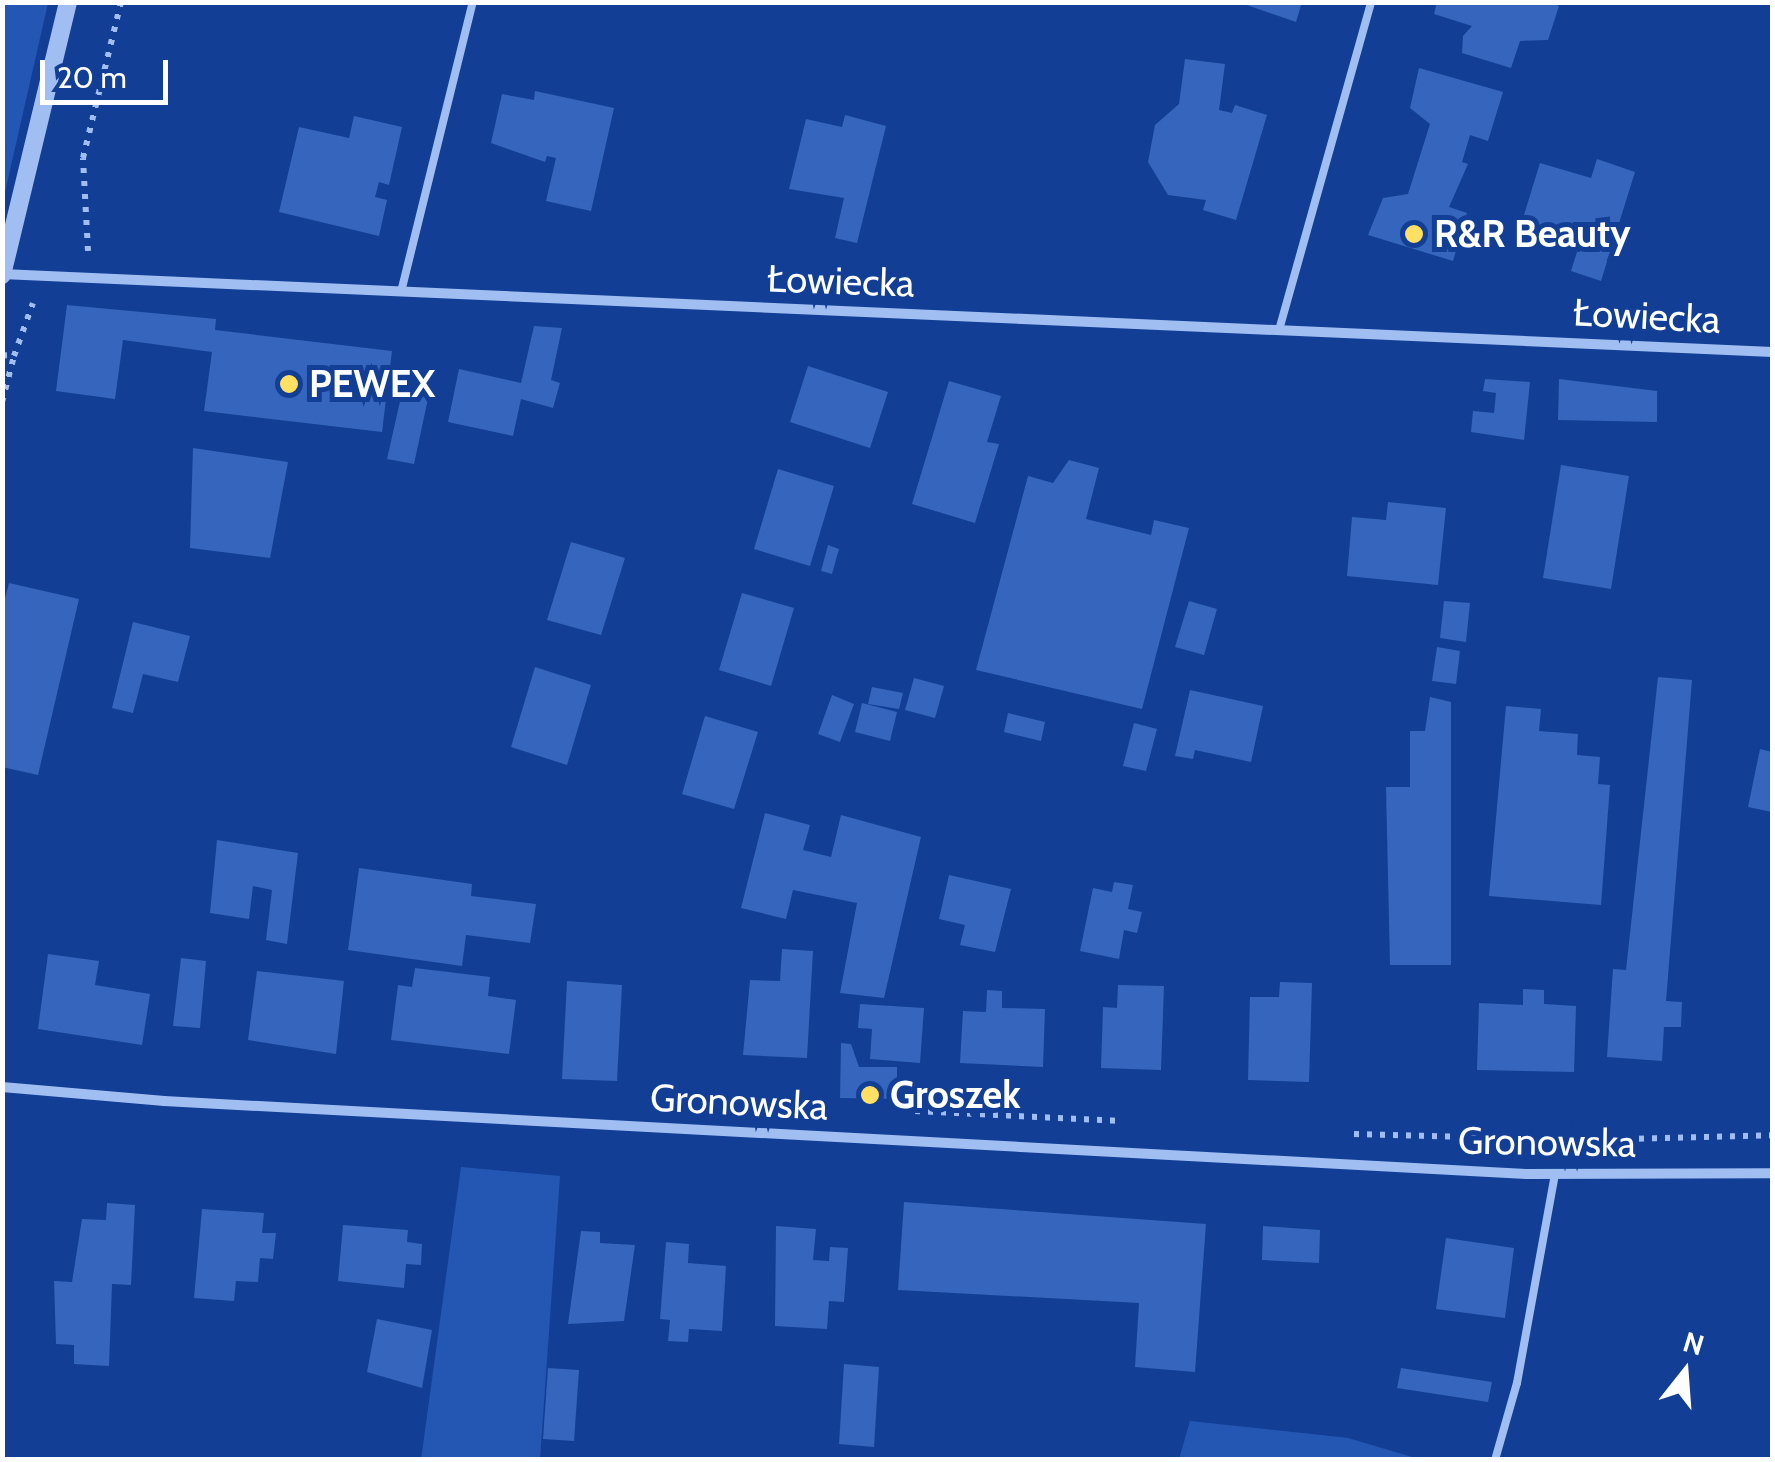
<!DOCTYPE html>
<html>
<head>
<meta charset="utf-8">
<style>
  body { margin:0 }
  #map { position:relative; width:1775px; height:1462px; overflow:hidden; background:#123f95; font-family:Cabin,sans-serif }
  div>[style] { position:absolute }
  .green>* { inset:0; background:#2457b4 }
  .building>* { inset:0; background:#3565bc }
  .path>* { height:6px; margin-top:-3px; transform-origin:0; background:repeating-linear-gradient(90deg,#a1bef3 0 5px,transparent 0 13px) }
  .service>* { height:8px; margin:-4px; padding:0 4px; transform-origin:4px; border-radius:4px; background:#a1bef3 }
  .minor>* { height:10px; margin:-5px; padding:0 5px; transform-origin:5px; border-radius:5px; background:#a1bef3 }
  .tertiary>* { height:18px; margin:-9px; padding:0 9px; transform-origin:9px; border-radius:9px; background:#a1bef3 }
  .dots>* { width:28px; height:28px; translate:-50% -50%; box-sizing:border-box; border:5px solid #123f95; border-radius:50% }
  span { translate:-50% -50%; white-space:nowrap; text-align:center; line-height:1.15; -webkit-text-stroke:10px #123f95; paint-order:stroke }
  .poi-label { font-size:38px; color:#fff; font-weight:700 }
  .left { translate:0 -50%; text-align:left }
  .street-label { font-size:38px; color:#fff }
  .frame { position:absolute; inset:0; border:5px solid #fff; pointer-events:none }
  .north { position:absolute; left:1635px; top:1322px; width:100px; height:100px; -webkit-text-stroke:8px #123f95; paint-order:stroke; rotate:17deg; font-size:28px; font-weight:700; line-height:40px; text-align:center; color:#fff }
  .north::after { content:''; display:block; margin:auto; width:35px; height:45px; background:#fff; clip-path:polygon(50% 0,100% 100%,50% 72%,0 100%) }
  .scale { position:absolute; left:40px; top:60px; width:128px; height:45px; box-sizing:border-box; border:5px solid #fff; border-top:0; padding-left:12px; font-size:30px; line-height:35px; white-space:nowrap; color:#fff; -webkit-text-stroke:8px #123f95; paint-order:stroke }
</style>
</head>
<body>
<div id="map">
  <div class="green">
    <div style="clip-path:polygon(3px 2px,48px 3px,3px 201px,2px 3px)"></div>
    <div style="clip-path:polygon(461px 1167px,560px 1176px,540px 1459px,421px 1460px)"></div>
    <div style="clip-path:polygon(1190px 1421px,1348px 1438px,1419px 1459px,1179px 1459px)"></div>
  </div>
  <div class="building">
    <div style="clip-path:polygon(1238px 2px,1302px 2px,1296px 22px)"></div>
    <div style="clip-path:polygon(1437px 2px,1549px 2px,1559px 6px,1548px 40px,1520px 41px,1511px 68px,1462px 53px,1463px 36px,1472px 26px,1434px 14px)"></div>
    <div style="clip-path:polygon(1185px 59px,1225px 64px,1219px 110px,1232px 113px,1235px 105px,1267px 115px,1236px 220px,1203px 210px,1206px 200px,1168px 195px,1148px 162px,1155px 125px,1179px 104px)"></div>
    <div style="clip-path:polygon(1419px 68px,1503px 92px,1488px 141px,1470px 135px,1462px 162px,1468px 164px,1449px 207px,1467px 213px,1453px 261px,1368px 235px,1383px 198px,1408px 194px,1430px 124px,1410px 108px)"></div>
    <div style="clip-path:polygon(535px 91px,614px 108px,591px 211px,546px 201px,556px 158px,547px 156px,545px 162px,491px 143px,502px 94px,534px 100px)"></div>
    <div style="clip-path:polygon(845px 115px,886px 126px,857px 243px,835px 238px,844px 198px,789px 189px,806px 119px,842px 127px)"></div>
    <div style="clip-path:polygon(354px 116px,402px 127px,389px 185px,379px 182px,375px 197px,387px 200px,379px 236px,279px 212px,299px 127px,349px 138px)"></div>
    <div style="clip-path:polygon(1597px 159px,1635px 172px,1601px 281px,1571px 271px,1577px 252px,1515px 244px,1540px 163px,1591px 178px)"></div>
    <div style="clip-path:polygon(67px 305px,216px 319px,215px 330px,392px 351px,382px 432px,204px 411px,212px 352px,123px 340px,115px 399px,56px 391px)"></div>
    <div style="clip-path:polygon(534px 326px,562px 328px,551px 380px,560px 383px,553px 408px,521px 399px,513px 436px,448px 422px,459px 369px,521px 383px)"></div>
    <div style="clip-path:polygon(808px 366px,888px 392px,870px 448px,790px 422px)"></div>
    <div style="clip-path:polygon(1485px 379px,1530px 382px,1524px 440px,1471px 432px,1473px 411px,1494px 413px,1496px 393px,1483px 391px)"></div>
    <div style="clip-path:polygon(1559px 379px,1657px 391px,1657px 422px,1558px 420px)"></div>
    <div style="clip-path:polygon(949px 381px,1001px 396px,987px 442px,999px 444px,975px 523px,912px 504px)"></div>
    <div style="clip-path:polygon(403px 388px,429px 394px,414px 464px,387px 459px)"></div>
    <div style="clip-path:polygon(193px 448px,288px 462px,270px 558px,190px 548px)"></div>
    <div style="clip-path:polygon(1069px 460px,1099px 468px,1086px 519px,1151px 535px,1154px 520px,1189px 528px,1142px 709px,976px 670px,1028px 476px,1053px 483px)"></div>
    <div style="clip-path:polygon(1561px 465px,1629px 476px,1611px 589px,1543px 578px)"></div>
    <div style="clip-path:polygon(778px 469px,834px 486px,810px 566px,754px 549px)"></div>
    <div style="clip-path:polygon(1388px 502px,1446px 508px,1438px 585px,1347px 576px,1352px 517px,1386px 520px)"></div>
    <div style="clip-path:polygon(571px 542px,625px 558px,601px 635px,547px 620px)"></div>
    <div style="clip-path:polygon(828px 545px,839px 549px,832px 574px,821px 571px)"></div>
    <div style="clip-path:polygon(9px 583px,79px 599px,38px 775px,2px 767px,2px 610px)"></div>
    <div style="clip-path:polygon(742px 593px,794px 608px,771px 686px,719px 670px)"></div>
    <div style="clip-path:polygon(1189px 601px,1217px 609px,1204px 655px,1175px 647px)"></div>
    <div style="clip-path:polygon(1444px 601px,1470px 603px,1466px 642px,1440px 638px)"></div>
    <div style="clip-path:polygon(133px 622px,190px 636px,178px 682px,143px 674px,133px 713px,112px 708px)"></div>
    <div style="clip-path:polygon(1437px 647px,1460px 651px,1456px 684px,1432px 681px)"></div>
    <div style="clip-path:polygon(535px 667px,591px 685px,567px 765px,511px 747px)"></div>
    <div style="clip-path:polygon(1658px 677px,1692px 680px,1666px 1001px,1682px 1002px,1681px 1027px,1664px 1027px,1662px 1061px,1607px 1057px,1613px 969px,1626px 970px)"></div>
    <div style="clip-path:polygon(914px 678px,944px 686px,935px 718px,905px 710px)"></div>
    <div style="clip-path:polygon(872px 687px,903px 693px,899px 709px,868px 704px)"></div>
    <div style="clip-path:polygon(1190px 690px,1263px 706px,1251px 762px,1195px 750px,1193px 759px,1175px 756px)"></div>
    <div style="clip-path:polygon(832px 695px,854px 704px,840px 742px,818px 734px)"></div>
    <div style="clip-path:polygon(1430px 697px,1451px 702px,1451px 965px,1390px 965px,1386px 787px,1410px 787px,1410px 731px,1425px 731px)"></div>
    <div style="clip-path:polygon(862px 703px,897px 712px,890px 741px,855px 732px)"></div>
    <div style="clip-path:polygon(1506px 706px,1541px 709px,1539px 731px,1578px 734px,1577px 755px,1600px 757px,1598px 784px,1610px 785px,1601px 905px,1489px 896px)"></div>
    <div style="clip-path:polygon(1008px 713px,1045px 722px,1041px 741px,1004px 732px)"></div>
    <div style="clip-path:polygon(705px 716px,758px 732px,734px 809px,682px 794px)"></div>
    <div style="clip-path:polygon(1134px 723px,1157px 729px,1146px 771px,1123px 766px)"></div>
    <div style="clip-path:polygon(1760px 749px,1772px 752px,1772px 812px,1748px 807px)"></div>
    <div style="clip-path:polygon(765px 813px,810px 825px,803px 850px,831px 857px,841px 815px,921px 837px,884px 998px,840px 993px,857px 903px,793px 890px,786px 919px,741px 908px)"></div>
    <div style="clip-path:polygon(217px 840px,298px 853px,287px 944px,266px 940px,272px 890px,253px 886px,249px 919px,210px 913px)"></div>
    <div style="clip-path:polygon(359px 868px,472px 884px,471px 896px,536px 904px,530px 943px,466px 935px,462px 966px,348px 950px)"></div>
    <div style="clip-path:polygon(949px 875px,1011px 889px,995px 952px,960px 945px,965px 925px,939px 919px)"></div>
    <div style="clip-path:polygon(1114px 882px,1133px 885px,1128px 909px,1142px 912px,1137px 933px,1124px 930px,1119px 959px,1080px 951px,1093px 888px,1112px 892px)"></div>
    <div style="clip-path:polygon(782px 949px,813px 951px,807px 1058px,743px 1055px,750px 980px,780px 981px)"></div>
    <div style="clip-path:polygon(48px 954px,99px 961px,95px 985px,150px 994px,142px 1045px,38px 1029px)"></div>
    <div style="clip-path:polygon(181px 958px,206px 961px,200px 1028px,173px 1026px)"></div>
    <div style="clip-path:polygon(415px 968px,490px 977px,488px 996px,516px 1000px,509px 1054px,391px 1040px,398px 985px,412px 987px)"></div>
    <div style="clip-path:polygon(257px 971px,344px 981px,336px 1054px,248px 1040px)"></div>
    <div style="clip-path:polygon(567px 981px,622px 985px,617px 1081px,562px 1079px)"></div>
    <div style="clip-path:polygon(1280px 982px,1312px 983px,1309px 1082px,1248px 1080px,1250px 997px,1279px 997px)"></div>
    <div style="clip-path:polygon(1118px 985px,1164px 986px,1161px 1070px,1101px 1068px,1103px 1007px,1117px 1008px)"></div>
    <div style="clip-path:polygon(1523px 989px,1544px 990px,1544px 1004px,1576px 1006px,1574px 1072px,1477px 1070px,1479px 1003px,1523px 1005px)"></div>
    <div style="clip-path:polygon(987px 990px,1002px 991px,1002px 1008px,1045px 1009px,1043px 1067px,960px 1063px,963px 1011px,986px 1012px)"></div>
    <div style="clip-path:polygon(860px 1004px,924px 1008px,920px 1063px,870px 1059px,872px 1029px,858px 1028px)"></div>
    <div style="clip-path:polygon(841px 1043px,851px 1044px,859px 1067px,897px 1067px,897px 1099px,840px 1098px)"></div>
    <div style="clip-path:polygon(904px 1202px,1206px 1224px,1195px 1372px,1135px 1367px,1139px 1303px,898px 1290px)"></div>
    <div style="clip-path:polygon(107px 1203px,135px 1205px,131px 1285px,112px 1284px,109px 1366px,74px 1364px,74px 1345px,56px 1344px,54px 1281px,72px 1282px,82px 1219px,106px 1220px)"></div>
    <div style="clip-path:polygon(202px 1209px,264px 1213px,262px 1233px,276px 1233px,273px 1259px,260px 1258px,258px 1282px,236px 1281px,234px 1301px,194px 1298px)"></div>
    <div style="clip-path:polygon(343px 1225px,408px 1230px,407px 1242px,422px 1244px,421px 1265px,406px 1264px,404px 1288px,338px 1281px)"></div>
    <div style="clip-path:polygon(776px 1226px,816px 1229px,813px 1260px,829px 1261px,830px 1247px,848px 1248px,844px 1302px,829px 1301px,827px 1329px,775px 1326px)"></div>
    <div style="clip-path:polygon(1263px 1226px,1320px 1230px,1319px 1263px,1262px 1260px)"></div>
    <div style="clip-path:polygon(581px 1231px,600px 1232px,600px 1243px,635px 1245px,624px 1321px,568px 1324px)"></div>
    <div style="clip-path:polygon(1446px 1238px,1514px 1248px,1505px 1318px,1436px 1309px)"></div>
    <div style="clip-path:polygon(666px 1242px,689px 1244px,688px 1263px,726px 1266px,722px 1331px,689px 1329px,688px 1342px,668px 1341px,670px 1320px,660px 1319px)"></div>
    <div style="clip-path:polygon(377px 1319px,432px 1330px,422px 1388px,367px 1372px)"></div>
    <div style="clip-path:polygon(844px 1364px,879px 1367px,874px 1447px,839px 1444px)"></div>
    <div style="clip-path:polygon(548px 1368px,579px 1370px,574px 1441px,543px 1439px)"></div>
    <div style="clip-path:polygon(1401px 1368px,1492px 1382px,1488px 1402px,1397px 1388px)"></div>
  </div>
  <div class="path">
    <div style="left:88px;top:251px;width:93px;rotate:-93.1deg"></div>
    <div style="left:83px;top:158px;width:161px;rotate:-76.3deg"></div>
    <div style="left:2px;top:355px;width:12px;rotate:5deg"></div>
    <div style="left:14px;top:356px;width:56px;rotate:-70.3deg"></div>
    <div style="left:2px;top:402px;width:48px;rotate:-75.4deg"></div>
    <div style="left:915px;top:1111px;width:202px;rotate:2.8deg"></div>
    <div style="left:1354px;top:1134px;width:233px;rotate:1.5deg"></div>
    <div style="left:1587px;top:1140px;width:185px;rotate:-1.5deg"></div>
  </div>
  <div class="service">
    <div style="left:401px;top:292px;width:299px;rotate:-76.1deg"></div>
    <div style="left:1279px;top:330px;width:341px;rotate:-74.3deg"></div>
    <div style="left:1495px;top:1460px;width:80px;rotate:-74.1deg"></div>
    <div style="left:1517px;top:1383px;width:213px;rotate:-79.7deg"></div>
  </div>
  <div class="minor">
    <div style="left:2px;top:274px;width:1772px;rotate:2.52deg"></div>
    <div style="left:2px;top:1087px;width:163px;rotate:4.9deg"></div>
    <div style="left:164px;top:1101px;width:1365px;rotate:3.07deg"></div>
    <div style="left:1527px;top:1174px;width:245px;rotate:-0.2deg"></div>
  </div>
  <div class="tertiary">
    <div style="left:2px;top:275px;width:281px;rotate:-76.4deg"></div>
  </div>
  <div class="dots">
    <div style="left:1414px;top:234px;background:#ffe062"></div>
    <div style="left:289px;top:384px;background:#ffe062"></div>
    <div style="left:870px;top:1095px;background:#ffe062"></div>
  </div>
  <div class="poi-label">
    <span class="left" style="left:1434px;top:234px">R&amp;R Beauty</span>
    <span class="left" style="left:309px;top:384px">PEWEX</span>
    <span class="left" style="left:890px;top:1095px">Groszek</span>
  </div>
  <div class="street-label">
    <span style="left:841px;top:281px;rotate:2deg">Łowiecka</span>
    <span style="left:1647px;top:316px;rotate:3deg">Łowiecka</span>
    <span style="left:739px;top:1102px;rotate:3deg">Gronowska</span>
    <span style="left:1547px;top:1142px;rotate:1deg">Gronowska</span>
  </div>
  <div class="frame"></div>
  <div class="north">N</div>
  <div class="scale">20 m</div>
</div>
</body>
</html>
